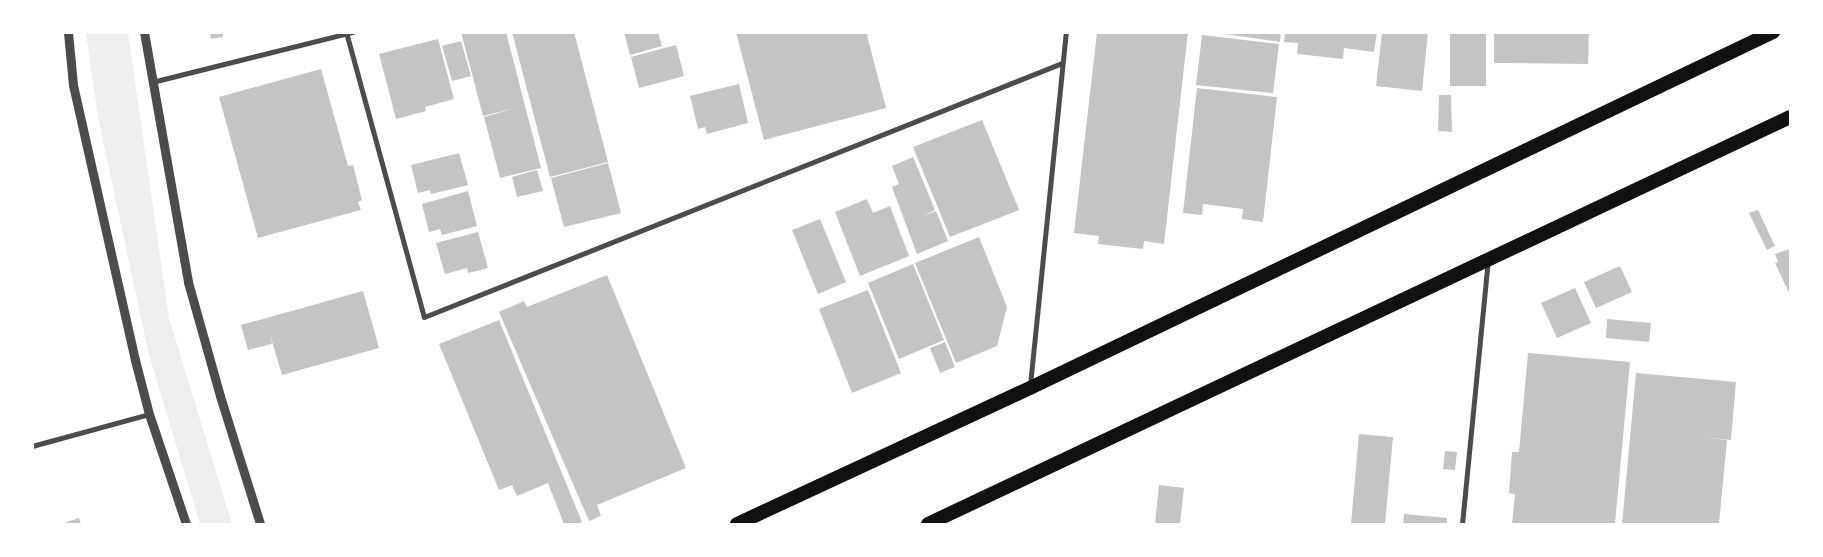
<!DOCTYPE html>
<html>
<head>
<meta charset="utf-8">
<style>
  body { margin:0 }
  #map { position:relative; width:1823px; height:557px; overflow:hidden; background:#fff; font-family:"PT Sans Narrow",sans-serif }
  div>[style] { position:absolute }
  .green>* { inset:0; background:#eee }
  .building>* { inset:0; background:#c4c4c4 }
  .minor>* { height:5px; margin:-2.5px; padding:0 2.5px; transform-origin:2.5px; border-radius:2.5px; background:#4c4c4c }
  .tertiary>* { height:9px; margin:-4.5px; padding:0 4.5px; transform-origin:4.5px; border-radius:4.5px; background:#4c4c4c }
  .trunk>* { height:14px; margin:-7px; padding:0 7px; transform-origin:7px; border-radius:7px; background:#111 }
  span { translate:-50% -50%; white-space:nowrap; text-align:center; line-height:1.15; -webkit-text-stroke:4px #fff; paint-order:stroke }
  .frame { position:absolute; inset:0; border:34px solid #fff; pointer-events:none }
</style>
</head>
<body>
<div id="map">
  <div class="green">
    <div style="clip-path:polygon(86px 33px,128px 33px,169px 318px,232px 524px,200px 524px,149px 355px,98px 118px)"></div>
  </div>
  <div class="building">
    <div style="clip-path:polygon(210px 32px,223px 32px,223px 37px,211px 39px)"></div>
    <div style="clip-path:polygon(461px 32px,506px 32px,541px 168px,500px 178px,484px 117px,515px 108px,483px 116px)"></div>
    <div style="clip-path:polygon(512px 32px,574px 32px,608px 162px,550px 177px)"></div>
    <div style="clip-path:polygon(624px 32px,658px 32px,662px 46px,630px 55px)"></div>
    <div style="clip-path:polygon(736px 32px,873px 32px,867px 35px,886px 108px,764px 140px)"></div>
    <div style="clip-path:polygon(1097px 32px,1188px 32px,1164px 244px,1144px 241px,1143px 249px,1098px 244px,1099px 236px,1074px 233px)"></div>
    <div style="clip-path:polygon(1211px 32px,1281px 32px,1280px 42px)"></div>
    <div style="clip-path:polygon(1285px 32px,1377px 32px,1374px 52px,1344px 48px,1343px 59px,1297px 54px,1298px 43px,1284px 42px)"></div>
    <div style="clip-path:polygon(1382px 32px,1428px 32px,1422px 91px,1376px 86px)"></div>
    <div style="clip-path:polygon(1450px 32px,1486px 32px,1486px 86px,1450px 86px)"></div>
    <div style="clip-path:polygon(1494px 32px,1589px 32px,1588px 64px,1494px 63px)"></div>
    <div style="clip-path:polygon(1202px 35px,1279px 44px,1273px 93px,1196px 85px)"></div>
    <div style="clip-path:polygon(438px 39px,454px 99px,425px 107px,426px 111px,396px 119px,379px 54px)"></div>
    <div style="clip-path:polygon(461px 41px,471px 76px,452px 81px,442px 46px)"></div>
    <div style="clip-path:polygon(676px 45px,684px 76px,639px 88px,631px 57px)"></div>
    <div style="clip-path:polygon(321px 69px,348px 166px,353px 165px,362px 200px,358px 202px,361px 210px,258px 238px,219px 97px)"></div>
    <div style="clip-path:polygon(739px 84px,748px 123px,707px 134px,705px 127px,698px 129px,690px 96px)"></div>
    <div style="clip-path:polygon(1197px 88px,1277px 97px,1263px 222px,1242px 219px,1243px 209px,1203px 204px,1202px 215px,1183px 213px)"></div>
    <div style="clip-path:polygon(1439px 95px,1451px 95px,1452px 132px,1438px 131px)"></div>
    <div style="clip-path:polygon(982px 120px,1019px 210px,950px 237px,913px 147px)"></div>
    <div style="clip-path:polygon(459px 153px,468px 185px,431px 194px,430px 190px,418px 193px,411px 165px)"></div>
    <div style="clip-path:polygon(913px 157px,935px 210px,923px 216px,936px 211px,948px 241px,917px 254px,892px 187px,899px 184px,892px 166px)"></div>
    <div style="clip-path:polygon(608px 163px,621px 213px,564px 227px,551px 178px)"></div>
    <div style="clip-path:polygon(537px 170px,543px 191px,517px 197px,512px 177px)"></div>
    <div style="clip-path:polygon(468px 191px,477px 226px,442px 235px,440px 229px,429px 232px,422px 204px)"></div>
    <div style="clip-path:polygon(867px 199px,873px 213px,890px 206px,909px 256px,860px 276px,835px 212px)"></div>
    <div style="clip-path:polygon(1758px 210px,1775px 246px,1767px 250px,1749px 213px)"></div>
    <div style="clip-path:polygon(820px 219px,846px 282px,818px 294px,792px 230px)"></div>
    <div style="clip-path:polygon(478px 232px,488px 268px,468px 273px,467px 268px,445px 274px,436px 243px)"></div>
    <div style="clip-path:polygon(979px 237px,1007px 307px,997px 346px,956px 363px,915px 263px)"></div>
    <div style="clip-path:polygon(1790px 249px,1790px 295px,1775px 263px,1778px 262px,1775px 254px)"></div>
    <div style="clip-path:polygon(913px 264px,944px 340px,899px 359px,868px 283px)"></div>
    <div style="clip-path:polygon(1620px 266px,1632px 292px,1596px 308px,1584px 282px)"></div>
    <div style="clip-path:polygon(607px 275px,686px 468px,597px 505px,601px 516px,589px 521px,499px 312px,524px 301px,527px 307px)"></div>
    <div style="clip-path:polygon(1575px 288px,1591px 323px,1557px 338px,1541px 303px)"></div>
    <div style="clip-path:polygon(868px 290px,901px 373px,852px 393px,819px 309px)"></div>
    <div style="clip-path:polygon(363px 291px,379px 348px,282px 375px,270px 335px,272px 344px,248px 350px,241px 325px)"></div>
    <div style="clip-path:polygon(1607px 319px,1651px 323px,1649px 342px,1606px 338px)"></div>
    <div style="clip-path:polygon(499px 320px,582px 522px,576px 524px,564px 524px,548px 483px,517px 496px,512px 485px,499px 490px,439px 344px)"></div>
    <div style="clip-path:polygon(945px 342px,955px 367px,940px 373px,930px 348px)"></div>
    <div style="clip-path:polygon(1528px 353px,1630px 362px,1615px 524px,1512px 524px,1515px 494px,1509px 493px,1512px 452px,1519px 452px)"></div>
    <div style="clip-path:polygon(1636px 373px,1736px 382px,1731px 440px,1702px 437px,1727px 440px,1719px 524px,1622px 524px)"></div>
    <div style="clip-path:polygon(1359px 434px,1393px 437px,1385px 524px,1351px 524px)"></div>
    <div style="clip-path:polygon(1445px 451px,1457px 452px,1455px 470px,1443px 469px)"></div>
    <div style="clip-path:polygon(1159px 485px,1184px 488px,1180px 524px,1155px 524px)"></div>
    <div style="clip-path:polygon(1404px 514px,1447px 518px,1447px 524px,1403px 524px)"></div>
    <div style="clip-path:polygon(79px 518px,81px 524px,61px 524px)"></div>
  </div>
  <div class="minor">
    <div style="left:346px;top:32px;width:295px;rotate:74.7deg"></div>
    <div style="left:424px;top:317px;width:687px;rotate:-21.71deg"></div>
    <div style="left:152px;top:82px;width:207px;rotate:-14deg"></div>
    <div style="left:1030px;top:385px;width:355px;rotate:-84.2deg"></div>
    <div style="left:32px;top:446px;width:121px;rotate:-15.3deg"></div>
    <div style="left:1462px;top:524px;width:264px;rotate:-84.4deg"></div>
  </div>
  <div class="tertiary">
    <div style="left:68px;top:32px;width:53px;rotate:84.6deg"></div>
    <div style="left:73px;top:85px;width:282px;rotate:77.3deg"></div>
    <div style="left:135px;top:360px;width:56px;rotate:75.5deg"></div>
    <div style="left:149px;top:414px;width:116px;rotate:71.4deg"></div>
    <div style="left:144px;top:32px;width:254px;rotate:80deg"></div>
    <div style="left:188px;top:282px;width:118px;rotate:74.3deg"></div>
    <div style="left:220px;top:396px;width:134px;rotate:72.6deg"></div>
  </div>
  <div class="trunk">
    <div style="left:737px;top:524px;width:323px;rotate:-24.9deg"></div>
    <div style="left:1030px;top:388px;width:824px;rotate:-25.6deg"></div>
    <div style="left:928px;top:524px;width:953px;rotate:-25.27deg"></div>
  </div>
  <div class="frame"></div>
</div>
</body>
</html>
